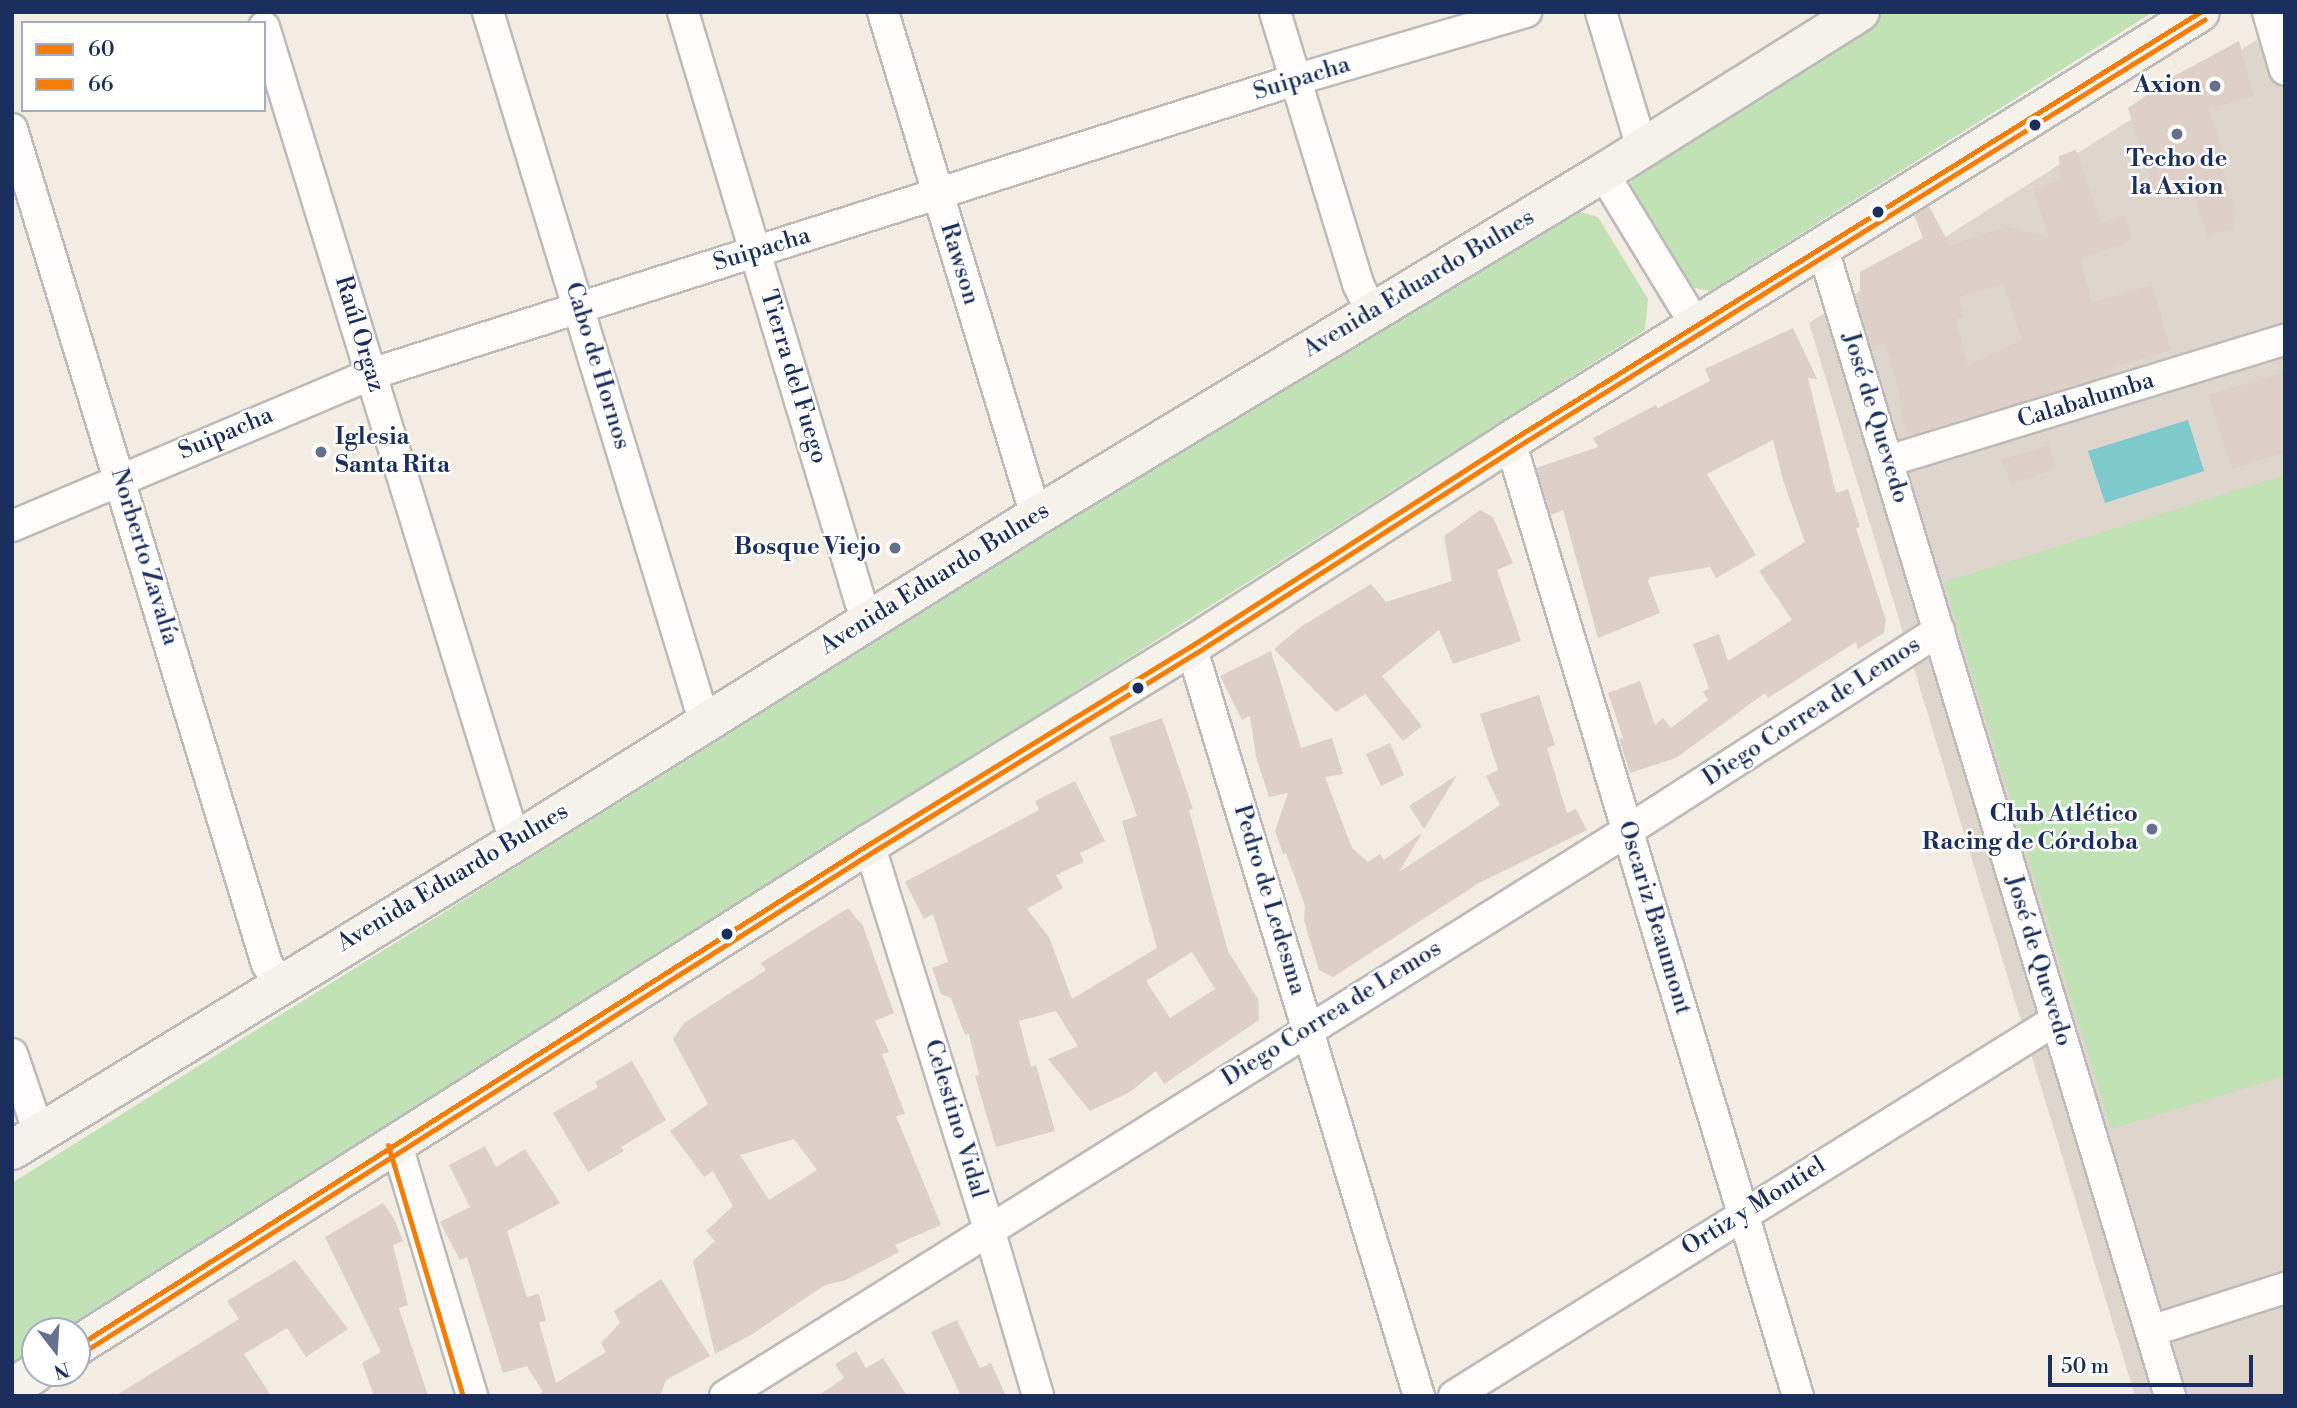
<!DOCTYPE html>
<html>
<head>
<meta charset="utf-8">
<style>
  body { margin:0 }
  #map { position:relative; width:2297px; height:1408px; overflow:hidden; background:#f2ece3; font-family:"Libre Bodoni",serif }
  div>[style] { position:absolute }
  .industrial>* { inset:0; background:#ded5cc }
  .green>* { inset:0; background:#c1e2b5 }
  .water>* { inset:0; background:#7dc9cc }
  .building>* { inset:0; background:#ded0c9 }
  .roads { filter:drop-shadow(2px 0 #bcbaba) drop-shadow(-2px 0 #bcbaba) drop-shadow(0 2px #bcbaba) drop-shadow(0 -2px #bcbaba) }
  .street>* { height:30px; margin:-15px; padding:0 15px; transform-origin:15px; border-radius:15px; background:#fdfcfb }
  .secondary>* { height:38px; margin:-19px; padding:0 19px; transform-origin:19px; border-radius:19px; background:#f5f2ec }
  .bus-1>* { height:5px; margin:-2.5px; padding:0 2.5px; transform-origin:2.5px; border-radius:2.5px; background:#f47d05 }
  .bus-2>* { height:5px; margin:-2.5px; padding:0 2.5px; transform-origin:2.5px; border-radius:2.5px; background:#f47d05 }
  .dots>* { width:19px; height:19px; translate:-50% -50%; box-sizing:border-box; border:4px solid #fff; border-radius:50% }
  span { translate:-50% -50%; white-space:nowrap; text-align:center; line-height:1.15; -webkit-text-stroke:5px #fff; paint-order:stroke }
  .street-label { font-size:24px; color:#1b2f5e }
  .poi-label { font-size:24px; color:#1b2f5e; font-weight:700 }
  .right { translate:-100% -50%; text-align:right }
  .left { translate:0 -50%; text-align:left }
  .frame { position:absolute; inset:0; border:14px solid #1b2f5e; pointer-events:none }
  .legend { position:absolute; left:21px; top:21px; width:245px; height:91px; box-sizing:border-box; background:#fff; border:2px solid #a4acbf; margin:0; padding:9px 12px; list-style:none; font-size:21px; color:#1b2f5e }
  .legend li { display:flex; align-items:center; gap:14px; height:35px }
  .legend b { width:35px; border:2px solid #a4acbf }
  .north { position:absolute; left:21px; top:1317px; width:70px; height:70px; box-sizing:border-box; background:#fff; border:2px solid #a4acbf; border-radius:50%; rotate:163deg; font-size:19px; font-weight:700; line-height:28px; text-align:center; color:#1b2f5e }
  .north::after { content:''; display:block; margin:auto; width:24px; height:32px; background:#66718d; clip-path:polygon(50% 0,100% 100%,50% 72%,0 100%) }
  .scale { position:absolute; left:2048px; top:1355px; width:205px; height:32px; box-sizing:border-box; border:4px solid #1b2f5e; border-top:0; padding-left:9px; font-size:21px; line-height:24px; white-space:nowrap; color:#1b2f5e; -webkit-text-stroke:5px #fff; paint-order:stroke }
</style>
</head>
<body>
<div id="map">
  <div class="industrial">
    <div style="clip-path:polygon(2285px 22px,2285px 1396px,2135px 1396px,1809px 323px)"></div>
  </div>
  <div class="green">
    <div style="clip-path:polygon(1875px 12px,2153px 12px,1710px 291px,1685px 286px,1626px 192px,1645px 157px)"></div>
    <div style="clip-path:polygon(1568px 208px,1598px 217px,1648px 299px,1645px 330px,68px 1331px,35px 1331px,35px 1352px,12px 1366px,12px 1183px)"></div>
    <div style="clip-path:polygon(2285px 475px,2285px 1076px,2111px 1129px,1944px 582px)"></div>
  </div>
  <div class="water">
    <div style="clip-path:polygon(2188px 420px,2204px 471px,2105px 503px,2088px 451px)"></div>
  </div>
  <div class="building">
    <div style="clip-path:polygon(2239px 41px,2254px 96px,2209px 109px,2225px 157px,2219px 159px,2236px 210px,2233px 228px,2207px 236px,2190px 183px,2155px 194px,2128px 108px,2176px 75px)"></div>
    <div style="clip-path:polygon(evenodd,2076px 150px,2101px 223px,2124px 215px,2132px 240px,2080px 259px,2092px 303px,2152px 285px,2171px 350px,2111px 368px,2114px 374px,1910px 435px,1902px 422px,1900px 397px,1885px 343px,1872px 347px,1860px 307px,1860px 272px,1923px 238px,1914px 215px,1929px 206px,1950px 246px,2007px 226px,2049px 238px,2033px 189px,2060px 180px,2059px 156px,2076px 150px,2003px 284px,2022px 340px,1968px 365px,1956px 319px,1964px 317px,1959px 297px,2003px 284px)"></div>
    <div style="clip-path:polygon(1793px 328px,1817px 379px,1808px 378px,1836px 493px,1848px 489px,1860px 527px,1856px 528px,1886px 620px,1884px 633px,1858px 649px,1856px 642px,1768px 698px,1765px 693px,1676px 758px,1630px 773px,1619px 739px,1623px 738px,1608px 693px,1640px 681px,1655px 725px,1663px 718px,1671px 728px,1708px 700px,1703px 692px,1709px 688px,1693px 644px,1719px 634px,1728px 661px,1792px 620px,1759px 571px,1805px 542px,1783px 480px,1773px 440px,1707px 474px,1756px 555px,1716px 578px,1710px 567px,1650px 577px,1648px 581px,1660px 613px,1598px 638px,1563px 510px,1551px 515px,1536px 468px,1598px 447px,1593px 438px,1656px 405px,1658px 408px,1710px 381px,1705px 369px)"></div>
    <div style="clip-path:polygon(2285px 372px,2285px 452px,2232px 469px,2208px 395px)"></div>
    <div style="clip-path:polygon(2049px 445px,2057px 469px,2011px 483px,2001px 460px)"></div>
    <div style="clip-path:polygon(1480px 510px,1493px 517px,1513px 563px,1497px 570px,1521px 641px,1453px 664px,1439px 630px,1382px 676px,1422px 726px,1403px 741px,1365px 694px,1336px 712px,1274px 649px,1302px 626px,1371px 584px,1386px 602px,1452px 581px,1444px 536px)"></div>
    <div style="clip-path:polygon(1271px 651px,1301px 748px,1332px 738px,1343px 774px,1325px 777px,1352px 848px,1368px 862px,1380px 854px,1384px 860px,1422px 833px,1399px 872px,1500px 805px,1486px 776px,1498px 770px,1480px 714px,1539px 695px,1555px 745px,1547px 748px,1567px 813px,1576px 809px,1587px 830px,1479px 883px,1333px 977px,1319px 970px,1304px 920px,1305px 906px,1286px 853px,1283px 854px,1275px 831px,1288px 793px,1269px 797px,1256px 757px,1250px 716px,1242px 720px,1220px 676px)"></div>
    <div style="clip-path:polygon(evenodd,1162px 718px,1193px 809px,1189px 810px,1228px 951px,1258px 999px,1259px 1020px,1164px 1084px,1156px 1071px,1130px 1092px,1090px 1111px,1048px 1059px,1078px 1046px,1056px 1011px,1019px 1021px,1031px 1067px,1036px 1065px,1055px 1131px,996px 1147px,975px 1076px,979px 1075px,969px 1034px,965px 1035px,951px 998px,941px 994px,932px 968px,948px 962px,933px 914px,924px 919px,905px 882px,1039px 810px,1035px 801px,1075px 781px,1105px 841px,1080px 853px,1084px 862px,1056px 875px,1063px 888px,1027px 909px,1049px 937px,1072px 999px,1157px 948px,1122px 821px,1137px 816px,1109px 737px,1162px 718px,1192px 952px,1215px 989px,1170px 1018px,1146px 981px,1192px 952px)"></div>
    <div style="clip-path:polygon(1390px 743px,1404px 775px,1381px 786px,1366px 754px)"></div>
    <div style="clip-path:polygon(1457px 775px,1424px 829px,1409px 806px)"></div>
    <div style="clip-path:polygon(evenodd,848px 908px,863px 926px,894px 1013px,875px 1021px,889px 1052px,882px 1054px,905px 1114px,896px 1116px,941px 1225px,895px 1245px,899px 1252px,846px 1280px,825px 1285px,751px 1335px,715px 1354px,693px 1261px,715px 1241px,706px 1231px,733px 1206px,713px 1171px,704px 1177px,670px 1131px,708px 1104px,673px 1039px,684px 1023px,766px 970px,761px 963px,848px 908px,794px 1139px,817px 1170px,769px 1200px,740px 1155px,794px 1139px)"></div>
    <div style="clip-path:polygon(632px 1061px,666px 1120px,621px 1147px,624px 1151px,588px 1172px,553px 1113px,598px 1087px,595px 1082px)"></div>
    <div style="clip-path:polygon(485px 1146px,496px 1167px,525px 1149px,560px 1203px,507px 1231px,527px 1297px,539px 1294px,546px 1321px,539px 1322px,556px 1383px,606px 1352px,601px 1343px,620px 1323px,614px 1311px,661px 1279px,710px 1356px,666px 1380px,660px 1396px,537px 1396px,543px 1392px,527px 1366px,503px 1373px,467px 1257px,460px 1260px,440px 1222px,470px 1207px,449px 1165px)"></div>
    <div style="clip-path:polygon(383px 1203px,394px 1219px,403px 1241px,393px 1245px,408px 1305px,399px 1308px,428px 1396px,374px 1396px,362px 1363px,381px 1352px,325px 1237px)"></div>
    <div style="clip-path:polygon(295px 1260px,348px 1329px,306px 1357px,287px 1328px,244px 1354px,271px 1396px,115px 1396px,239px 1319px,227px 1301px)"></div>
    <div style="clip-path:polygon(957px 1320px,980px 1368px,991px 1363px,1006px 1396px,961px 1396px,931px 1332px)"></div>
    <div style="clip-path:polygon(856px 1351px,866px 1368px,883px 1358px,907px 1396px,818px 1396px,844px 1378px,835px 1364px)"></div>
  </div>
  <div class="roads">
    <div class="street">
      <div style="left:488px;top:12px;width:723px;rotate:73.04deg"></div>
      <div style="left:699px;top:704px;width:18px;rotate:63deg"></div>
      <div style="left:683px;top:12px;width:615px;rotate:73.27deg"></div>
      <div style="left:860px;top:601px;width:21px;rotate:65deg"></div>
      <div style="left:883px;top:12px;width:527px;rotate:73.11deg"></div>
      <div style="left:1275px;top:12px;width:284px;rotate:73deg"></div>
      <div style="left:1358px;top:284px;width:32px;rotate:64deg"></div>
      <div style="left:1601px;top:12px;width:142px;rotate:73.2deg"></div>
      <div style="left:2268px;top:12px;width:60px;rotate:73.7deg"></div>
      <div style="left:264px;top:27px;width:853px;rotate:72.88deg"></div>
      <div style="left:12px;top:129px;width:873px;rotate:73.02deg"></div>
      <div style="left:267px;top:964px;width:23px;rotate:56deg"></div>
      <div style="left:1603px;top:173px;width:177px;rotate:58.6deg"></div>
      <div style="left:1822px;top:246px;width:1202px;rotate:73.16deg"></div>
      <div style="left:1510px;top:441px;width:997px;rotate:73.22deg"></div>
      <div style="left:1888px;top:461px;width:415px;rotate:-17deg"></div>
      <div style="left:12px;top:526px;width:390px;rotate:-22.9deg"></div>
      <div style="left:371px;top:374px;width:970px;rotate:-17.65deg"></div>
      <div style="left:1295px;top:80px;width:241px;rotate:-16.4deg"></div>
      <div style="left:1191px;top:646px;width:784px;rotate:73.09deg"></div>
      <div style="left:869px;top:844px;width:403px;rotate:72.7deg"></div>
      <div style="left:989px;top:1229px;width:174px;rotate:73.6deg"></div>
      <div style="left:12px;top:1054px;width:83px;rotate:71.1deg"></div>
      <div style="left:396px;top:1142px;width:265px;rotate:73.3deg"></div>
      <div style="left:2151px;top:1331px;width:141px;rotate:-17.8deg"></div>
      <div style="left:725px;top:1396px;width:1064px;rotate:-32.06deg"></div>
      <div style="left:1627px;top:831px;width:371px;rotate:-32.7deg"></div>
      <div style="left:1454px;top:1396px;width:710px;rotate:-31.99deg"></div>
    </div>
    <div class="secondary">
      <div style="left:12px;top:1150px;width:590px;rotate:-31.48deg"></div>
      <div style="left:515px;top:842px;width:615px;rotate:-32.04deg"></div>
      <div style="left:1036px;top:516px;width:663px;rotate:-31.17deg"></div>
      <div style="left:1603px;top:173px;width:303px;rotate:-32.1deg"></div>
      <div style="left:77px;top:1346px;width:938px;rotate:-32.37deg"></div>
      <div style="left:869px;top:844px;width:378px;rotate:-31.6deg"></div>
      <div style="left:1191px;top:646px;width:379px;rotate:-32.7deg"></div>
      <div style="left:1510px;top:441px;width:812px;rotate:-31.87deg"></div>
      <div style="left:12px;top:1388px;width:27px;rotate:-33deg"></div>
    </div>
  </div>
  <div class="bus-1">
    <div style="left:77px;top:1346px;width:938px;rotate:-32.37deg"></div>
    <div style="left:869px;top:844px;width:378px;rotate:-31.6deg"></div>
    <div style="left:1191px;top:646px;width:379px;rotate:-32.7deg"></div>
    <div style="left:1510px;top:441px;width:812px;rotate:-31.87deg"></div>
  </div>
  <div class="bus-2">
    <div style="left:388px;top:1145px;width:262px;rotate:73.4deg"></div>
    <div style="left:82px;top:1353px;width:938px;rotate:-32.37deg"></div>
    <div style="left:874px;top:851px;width:378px;rotate:-31.6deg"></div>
    <div style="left:1196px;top:653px;width:379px;rotate:-32.7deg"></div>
    <div style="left:1515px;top:448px;width:812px;rotate:-31.87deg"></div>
  </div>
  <div class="dots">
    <div style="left:2215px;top:86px;background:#66718d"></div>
    <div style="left:2035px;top:125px;background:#1b2f5e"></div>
    <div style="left:2177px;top:134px;background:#66718d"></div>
    <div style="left:1878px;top:212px;background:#1b2f5e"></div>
    <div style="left:321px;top:452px;background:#66718d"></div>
    <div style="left:895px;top:548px;background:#66718d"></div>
    <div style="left:1138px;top:688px;background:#1b2f5e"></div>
    <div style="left:2152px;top:829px;background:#66718d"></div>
    <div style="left:727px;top:934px;background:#1b2f5e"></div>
  </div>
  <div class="street-label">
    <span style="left:1302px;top:79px;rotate:-17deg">Suipacha</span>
    <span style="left:762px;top:250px;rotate:-17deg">Suipacha</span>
    <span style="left:959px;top:264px;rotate:73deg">Rawson</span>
    <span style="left:1419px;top:284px;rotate:-31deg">Avenida Eduardo Bulnes</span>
    <span style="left:359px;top:334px;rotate:73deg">Raúl Orgaz</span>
    <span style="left:597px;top:366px;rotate:73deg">Cabo de Hornos</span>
    <span style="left:793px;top:377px;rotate:73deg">Tierra del Fuego</span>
    <span style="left:2086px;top:401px;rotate:-17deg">Calabalumba</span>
    <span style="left:1875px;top:418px;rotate:73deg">José de Quevedo</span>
    <span style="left:226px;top:434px;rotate:-23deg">Suipacha</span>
    <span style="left:144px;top:557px;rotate:73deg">Norberto Zavalía</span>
    <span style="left:935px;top:579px;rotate:-32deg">Avenida Eduardo Bulnes</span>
    <span style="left:1812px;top:712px;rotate:-33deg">Diego Correa de Lemos</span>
    <span style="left:453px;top:878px;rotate:-31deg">Avenida Eduardo Bulnes</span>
    <span style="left:1269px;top:900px;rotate:73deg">Pedro de Ledesma</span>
    <span style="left:1654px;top:918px;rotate:73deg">Oscariz Beaumont</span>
    <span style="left:2038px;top:961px;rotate:73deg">José de Quevedo</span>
    <span style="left:1332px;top:1014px;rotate:-32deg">Diego Correa de Lemos</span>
    <span style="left:955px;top:1119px;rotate:73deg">Celestino Vidal</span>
    <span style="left:1754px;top:1207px;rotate:-32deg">Ortiz y Montiel</span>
  </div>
  <div class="poi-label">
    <span class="right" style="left:2201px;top:86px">Axion</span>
    <span style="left:2177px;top:174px">Techo de<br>la Axion</span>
    <span class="left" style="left:335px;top:452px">Iglesia<br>Santa Rita</span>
    <span class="right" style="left:881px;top:548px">Bosque Viejo</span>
    <span class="right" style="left:2138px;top:829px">Club Atlético<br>Racing de Córdoba</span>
  </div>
  <div class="frame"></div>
  <ul class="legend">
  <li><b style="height:9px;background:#f47d05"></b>60</li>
  <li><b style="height:9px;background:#f47d05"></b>66</li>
  </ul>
  <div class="north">N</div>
  <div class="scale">50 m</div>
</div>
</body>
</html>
